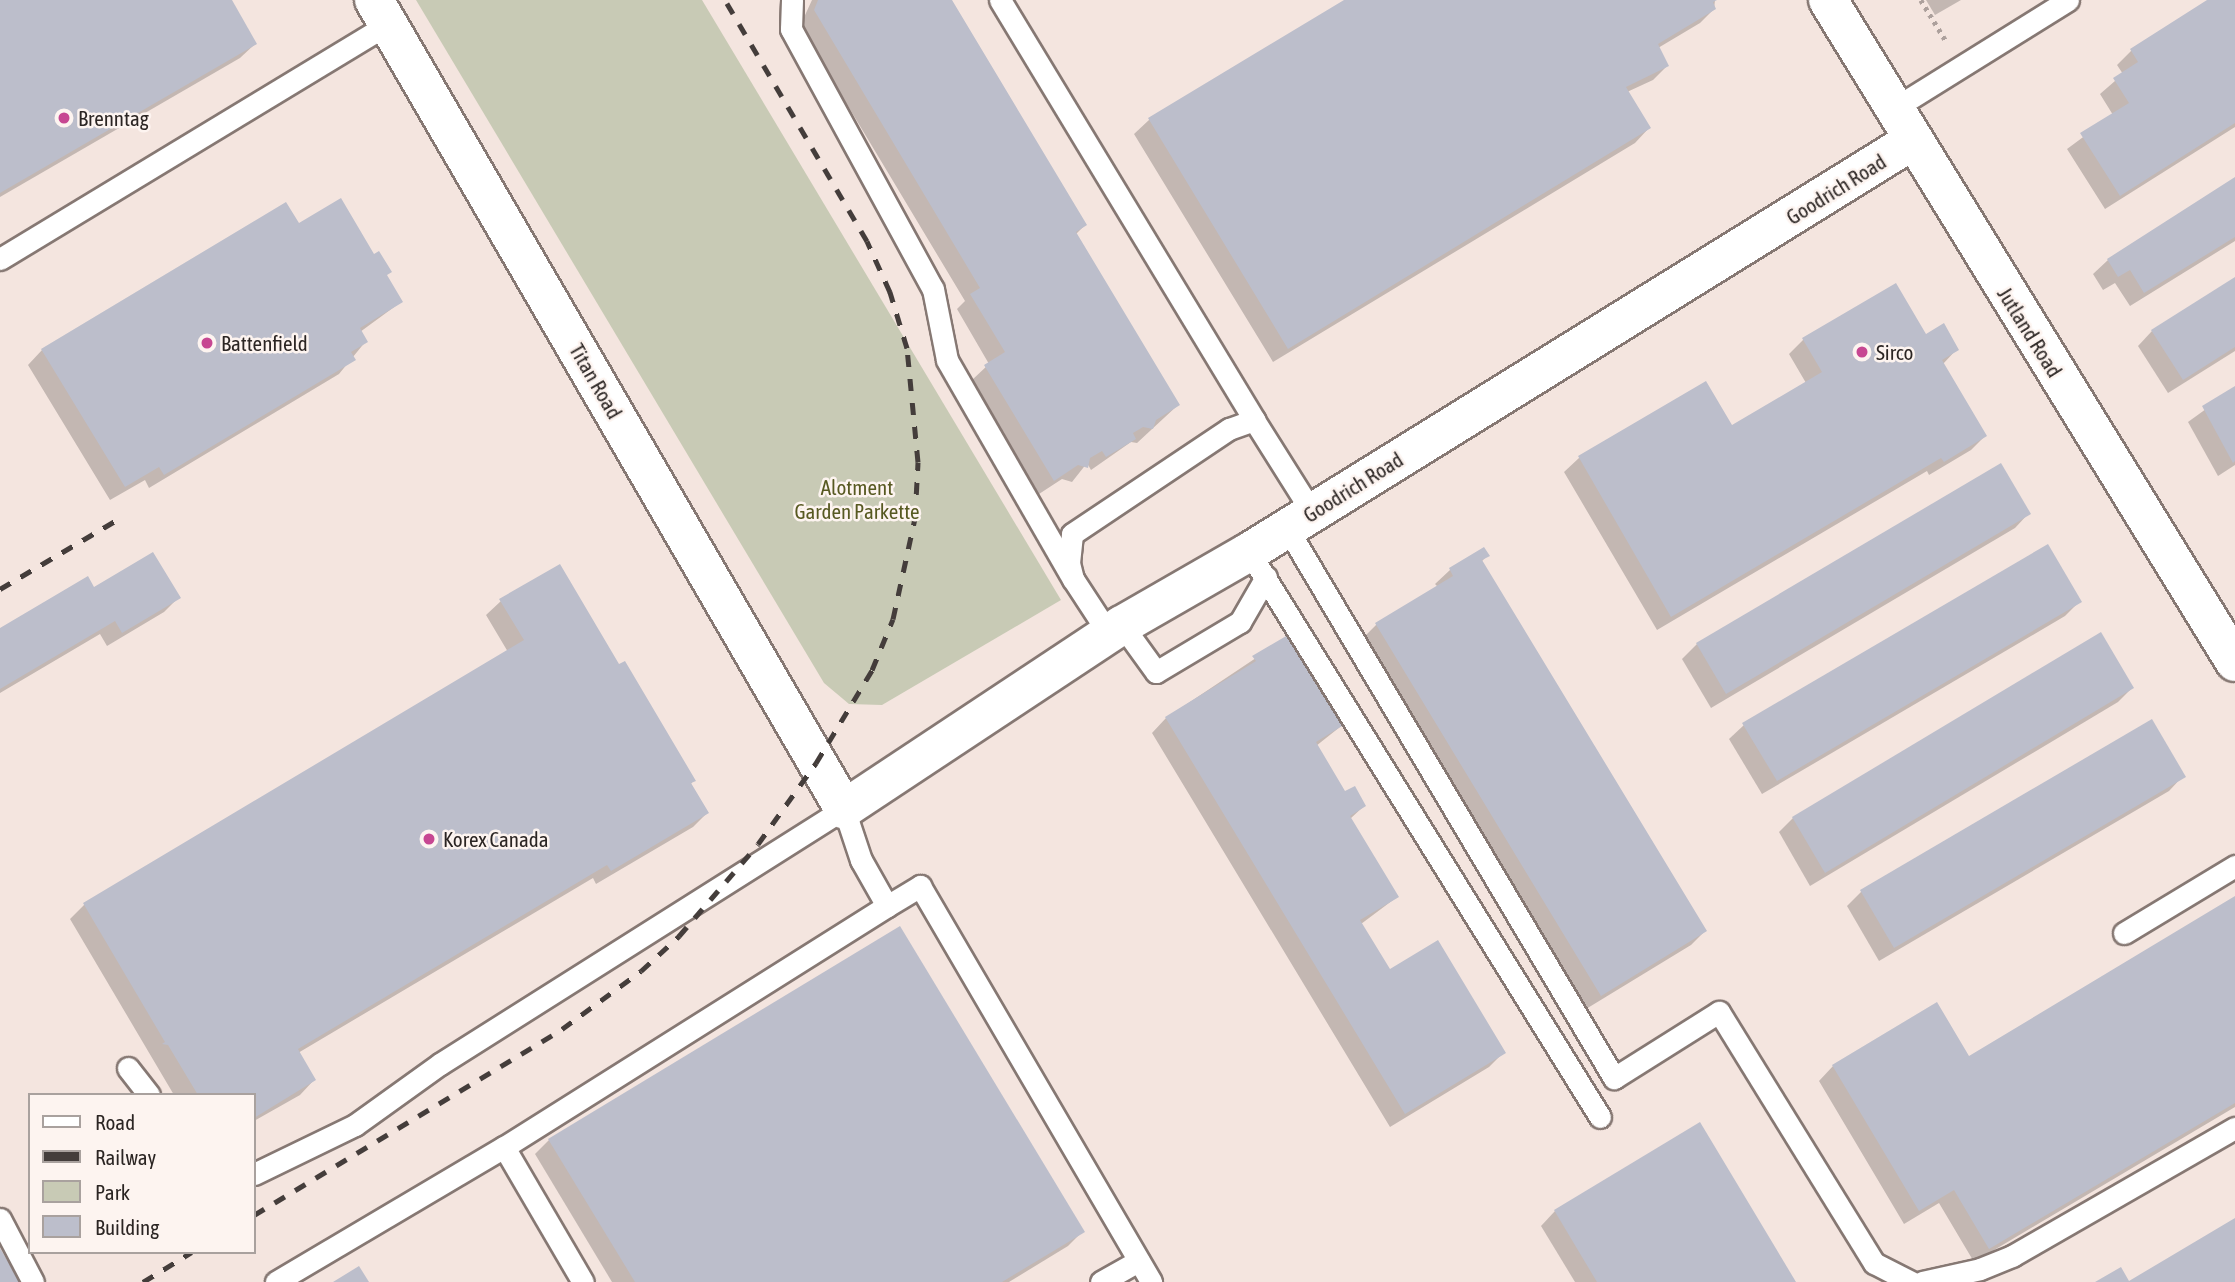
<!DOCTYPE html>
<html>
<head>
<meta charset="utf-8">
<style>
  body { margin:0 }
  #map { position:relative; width:2235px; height:1282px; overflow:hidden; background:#f4e5df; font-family:"Asap Condensed",sans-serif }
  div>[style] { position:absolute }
  .green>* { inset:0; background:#c8cab5 }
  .shadow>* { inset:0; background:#0003 }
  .building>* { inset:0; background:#bcbecb }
  .path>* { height:4.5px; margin-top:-2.25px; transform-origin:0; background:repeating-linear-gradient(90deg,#aca09c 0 3.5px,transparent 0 8.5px) }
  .roads { filter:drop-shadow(2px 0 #867873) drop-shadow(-2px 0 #867873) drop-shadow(0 2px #867873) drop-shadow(0 -2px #867873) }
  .service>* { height:21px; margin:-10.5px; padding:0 10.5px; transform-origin:10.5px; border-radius:10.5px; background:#fff }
  .minor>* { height:38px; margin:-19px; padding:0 19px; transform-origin:19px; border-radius:19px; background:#fff }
  .tertiary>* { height:38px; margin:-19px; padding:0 19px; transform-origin:19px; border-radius:19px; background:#fff }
  .rail>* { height:5px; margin-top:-2.5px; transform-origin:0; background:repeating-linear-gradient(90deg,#443d3b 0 12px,transparent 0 24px) }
  .dots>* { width:19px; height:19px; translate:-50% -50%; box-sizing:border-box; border:4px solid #fdf4f0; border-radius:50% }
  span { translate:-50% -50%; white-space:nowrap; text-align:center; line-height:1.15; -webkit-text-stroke:5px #fdf4f0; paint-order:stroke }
  .poi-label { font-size:21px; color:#2b2523 }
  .left { translate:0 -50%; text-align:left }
  .street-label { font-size:21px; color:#2b2523 }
  .park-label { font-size:21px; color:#575921 }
  .legend { position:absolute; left:28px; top:1093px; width:228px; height:161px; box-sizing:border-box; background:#fdf4f0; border:2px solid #a9a19e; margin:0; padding:9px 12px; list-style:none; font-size:21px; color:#2b2523 }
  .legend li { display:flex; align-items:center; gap:14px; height:35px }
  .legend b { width:35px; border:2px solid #a9a19e }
</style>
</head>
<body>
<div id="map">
  <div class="green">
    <div style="clip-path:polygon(416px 0,702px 0,1061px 600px,882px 705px,849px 704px,824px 683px)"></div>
  </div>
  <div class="shadow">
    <div style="clip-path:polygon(0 0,230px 0,255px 44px,240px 58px,0 197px)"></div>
    <div style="clip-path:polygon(812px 0,950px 0,1085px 225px,1076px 234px,1178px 405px,1137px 443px,1131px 442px,1091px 470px,1087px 463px,1072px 482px,1062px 479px,1039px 494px,971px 381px,989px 364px,957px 309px,965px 301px,800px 26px)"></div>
    <div style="clip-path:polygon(1347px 0,1715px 0,1714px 9px,1700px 23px,1658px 48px,1667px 66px,1653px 80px,1627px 92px,1649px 128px,1635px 143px,1273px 362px,1134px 134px,1149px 120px)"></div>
    <div style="clip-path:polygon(1926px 0,1961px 0,1935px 15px)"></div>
    <div style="clip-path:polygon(2211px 0,2235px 0,2235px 127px,2105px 209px,2067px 149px,2113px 115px,2100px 94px,2123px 74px,2117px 65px,2131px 51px)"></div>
    <div style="clip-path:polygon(2235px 179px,2235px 241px,2130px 306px,2115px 283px,2103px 290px,2093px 274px,2108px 260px)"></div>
    <div style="clip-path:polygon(298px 226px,373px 256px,401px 302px,360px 332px,366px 341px,339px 374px,149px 488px,145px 480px,110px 500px,28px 365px,42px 350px)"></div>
    <div style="clip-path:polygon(2235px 279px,2235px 351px,2168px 393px,2138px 346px,2152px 331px)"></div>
    <div style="clip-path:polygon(1803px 340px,1957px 349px,1943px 364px,1985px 436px,1971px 450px,1929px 475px,1927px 471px,1657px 630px,1564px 472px,1579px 458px,1706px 383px,1731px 427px,1806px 383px,1789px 354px)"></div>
    <div style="clip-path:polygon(2235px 388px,2235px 465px,2218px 476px,2188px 422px)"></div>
    <div style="clip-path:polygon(2000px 465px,2029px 513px,2015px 528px,1711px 708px,1682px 659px,1697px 644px)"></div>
    <div style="clip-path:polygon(1487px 556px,1481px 562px,1705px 931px,1691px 945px,1586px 1009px,1362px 639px,1376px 625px,1438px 587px,1435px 584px,1450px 570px)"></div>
    <div style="clip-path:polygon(94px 590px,178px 598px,164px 612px,107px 646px,100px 634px,0 693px,0 630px)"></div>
    <div style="clip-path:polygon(501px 601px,618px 666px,694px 780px,690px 785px,707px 813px,693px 827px,596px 884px,593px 878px,298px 1053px,314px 1080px,300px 1095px,254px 1121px,254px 1095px,174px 1095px,70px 919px,84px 905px,508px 652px,486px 615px)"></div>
    <div style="clip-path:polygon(2080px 601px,2065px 616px,1762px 794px,1729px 739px,1744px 725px)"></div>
    <div style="clip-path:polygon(1292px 634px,1345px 723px,1316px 746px,1344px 793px,1364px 806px,1350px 819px,1397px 897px,1361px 924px,1389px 972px,1503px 1053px,1489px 1067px,1390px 1127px,1152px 733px,1166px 718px)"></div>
    <div style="clip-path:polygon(2132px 688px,2118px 702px,1810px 886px,1779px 832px,1793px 818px)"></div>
    <div style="clip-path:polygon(2183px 776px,2169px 791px,1879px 961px,1847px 906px,1861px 892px)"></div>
    <div style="clip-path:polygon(2235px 898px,2235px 1107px,1974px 1262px,1939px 1203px,1904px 1224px,1819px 1081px,1833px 1066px,1969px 1059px)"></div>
    <div style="clip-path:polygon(549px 1140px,1082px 1232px,1068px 1246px,1009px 1282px,612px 1282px,535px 1154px)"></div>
    <div style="clip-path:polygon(1555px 1211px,1794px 1282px,1575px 1282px,1541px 1226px)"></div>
  </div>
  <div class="building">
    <div style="clip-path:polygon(0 0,232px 0,257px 44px,0 193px)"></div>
    <div style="clip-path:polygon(818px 0,952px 0,1087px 225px,1076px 232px,1180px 405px,1156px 420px,1153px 429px,1143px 427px,1133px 433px,1136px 439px,1106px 457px,1102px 451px,1090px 458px,1088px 468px,1078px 465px,1054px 481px,984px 365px,1005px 352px,970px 294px,980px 288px,814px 10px)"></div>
    <div style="clip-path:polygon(1344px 0,1717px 0,1713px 2px,1716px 9px,1658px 44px,1669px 66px,1626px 87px,1651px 128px,1288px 349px,1148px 118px)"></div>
    <div style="clip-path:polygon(2207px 0,2235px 0,2235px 123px,2120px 196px,2080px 133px,2129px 103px,2113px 78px,2138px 62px,2130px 49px)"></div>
    <div style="clip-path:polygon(2235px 177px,2235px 237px,2144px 293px,2130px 270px,2118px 277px,2107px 259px)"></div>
    <div style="clip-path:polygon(341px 198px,374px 254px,379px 251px,392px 272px,387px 275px,403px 302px,360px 328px,368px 342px,351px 352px,356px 360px,164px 475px,159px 467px,125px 487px,41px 349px,286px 202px,299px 223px)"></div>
    <div style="clip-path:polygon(2235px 277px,2235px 347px,2183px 380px,2151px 330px)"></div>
    <div style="clip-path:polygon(1896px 283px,1926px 334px,1944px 323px,1959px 350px,1942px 360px,1987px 436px,1944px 462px,1941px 458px,1671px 617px,1578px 456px,1706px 381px,1732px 425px,1822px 372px,1802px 338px)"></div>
    <div style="clip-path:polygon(2235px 386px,2235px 461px,2233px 463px,2202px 406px)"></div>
    <div style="clip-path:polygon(2001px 463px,2031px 514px,1726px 694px,1696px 643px)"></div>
    <div style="clip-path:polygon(2048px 544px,2082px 602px,1777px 781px,1742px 723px)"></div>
    <div style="clip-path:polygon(1484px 547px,1490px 556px,1482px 560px,1707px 931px,1601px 996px,1375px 623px,1453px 576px,1449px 568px)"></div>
    <div style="clip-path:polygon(153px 552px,181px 598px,122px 633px,115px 621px,0 689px,0 628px,88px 576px,94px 587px)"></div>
    <div style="clip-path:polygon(560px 564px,619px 664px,625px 661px,696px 781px,691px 783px,709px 813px,611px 871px,607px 865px,298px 1049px,316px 1080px,254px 1118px,254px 1095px,198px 1095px,168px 1045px,162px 1044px,165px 1042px,83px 903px,524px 640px,499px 599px)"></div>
    <div style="clip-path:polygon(1293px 632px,1347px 723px,1316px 742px,1345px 791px,1355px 786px,1366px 806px,1350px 816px,1399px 897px,1360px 920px,1390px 969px,1438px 940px,1506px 1053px,1405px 1114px,1165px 717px,1256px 661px,1252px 656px)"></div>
    <div style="clip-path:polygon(2101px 632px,2134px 688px,1825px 873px,1792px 817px)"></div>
    <div style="clip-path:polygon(2152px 719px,2186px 777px,1894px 948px,1860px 890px)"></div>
    <div style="clip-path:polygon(2235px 896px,2235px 1103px,1989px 1249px,1954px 1190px,1919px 1211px,1832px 1065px,1937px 1002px,1969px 1056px)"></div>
    <div style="clip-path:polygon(900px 926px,1085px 1232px,1002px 1282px,635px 1282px,548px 1139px)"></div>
    <div style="clip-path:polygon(1700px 1122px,1796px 1282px,1597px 1282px,1554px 1210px)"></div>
    <div style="clip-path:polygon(2235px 1218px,2235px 1282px,2095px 1282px,2121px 1267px,2129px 1281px)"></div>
    <div style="clip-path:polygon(0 1248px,20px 1282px,0 1282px)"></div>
    <div style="clip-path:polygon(359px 1266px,369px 1282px,333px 1282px)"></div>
  </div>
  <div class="path">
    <div style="left:1921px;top:0;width:48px;rotate:58.6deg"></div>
  </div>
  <div class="roads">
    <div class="service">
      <div style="left:792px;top:0;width:29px;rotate:92deg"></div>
      <div style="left:791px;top:29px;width:296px;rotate:61.4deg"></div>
      <div style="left:933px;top:289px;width:72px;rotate:78.8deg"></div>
      <div style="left:947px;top:360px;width:253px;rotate:60.1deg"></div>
      <div style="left:1000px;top:0;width:491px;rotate:58.8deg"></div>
      <div style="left:1893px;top:109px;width:206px;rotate:-31.9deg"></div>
      <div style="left:0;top:259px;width:454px;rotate:-31.2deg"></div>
      <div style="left:1287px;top:528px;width:640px;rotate:59.27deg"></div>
      <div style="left:1614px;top:1078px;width:124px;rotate:-32.2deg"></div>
      <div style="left:1719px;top:1012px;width:295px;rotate:58.3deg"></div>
      <div style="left:1874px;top:1263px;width:42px;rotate:27.2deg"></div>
      <div style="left:1249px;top:552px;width:665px;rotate:58.15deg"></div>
      <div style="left:1122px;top:625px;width:58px;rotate:54.1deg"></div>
      <div style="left:1156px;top:672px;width:98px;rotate:-30.8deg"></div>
      <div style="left:1240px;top:622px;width:52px;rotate:-60deg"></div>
      <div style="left:1109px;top:634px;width:66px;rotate:-123.2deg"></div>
      <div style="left:1073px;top:579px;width:16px;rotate:-104deg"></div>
      <div style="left:1069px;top:563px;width:29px;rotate:-84deg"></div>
      <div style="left:1072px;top:534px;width:189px;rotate:-33.8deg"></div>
      <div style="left:1229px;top:429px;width:27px;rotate:-20deg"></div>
      <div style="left:1254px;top:420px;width:109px;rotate:57.8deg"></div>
      <div style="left:887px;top:906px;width:39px;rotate:-31deg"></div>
      <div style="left:920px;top:886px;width:458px;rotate:59.7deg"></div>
      <div style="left:2124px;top:933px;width:130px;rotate:-31.1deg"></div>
      <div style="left:128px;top:1068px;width:34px;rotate:52deg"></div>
      <div style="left:504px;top:1147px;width:156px;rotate:59.7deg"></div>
      <div style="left:254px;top:1174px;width:112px;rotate:-25.9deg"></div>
      <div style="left:355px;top:1125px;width:105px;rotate:-35.7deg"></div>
      <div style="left:440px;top:1064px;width:478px;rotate:-32.3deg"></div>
      <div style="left:844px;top:809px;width:54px;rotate:71.6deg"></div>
      <div style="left:861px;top:860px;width:53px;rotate:60.5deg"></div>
      <div style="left:887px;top:906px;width:453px;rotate:147.8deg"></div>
      <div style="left:504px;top:1147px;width:265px;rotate:149.4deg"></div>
      <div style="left:0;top:1219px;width:71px;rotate:62.4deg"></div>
      <div style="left:1101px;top:1282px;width:43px;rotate:-29.6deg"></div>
      <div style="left:1922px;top:1282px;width:59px;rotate:-12.6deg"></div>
      <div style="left:1980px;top:1269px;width:35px;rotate:-22deg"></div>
      <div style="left:2012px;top:1256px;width:257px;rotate:-29.9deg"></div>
    </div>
    <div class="minor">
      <div style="left:374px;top:0;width:936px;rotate:59.84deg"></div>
      <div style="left:844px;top:809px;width:333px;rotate:-33.5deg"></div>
      <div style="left:1122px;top:625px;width:146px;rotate:-29.9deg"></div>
      <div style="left:1249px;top:552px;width:780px;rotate:-31.8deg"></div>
    </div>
    <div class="tertiary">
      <div style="left:1828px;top:0;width:777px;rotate:58.42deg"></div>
    </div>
  </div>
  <div class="rail">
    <div style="left:0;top:589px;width:139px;rotate:-30.6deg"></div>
    <div style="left:254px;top:1215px;width:360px;rotate:-31.1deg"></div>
    <div style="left:562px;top:1029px;width:98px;rotate:-36.3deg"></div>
    <div style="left:641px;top:971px;width:52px;rotate:-42.6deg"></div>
    <div style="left:679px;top:936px;width:121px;rotate:-49.3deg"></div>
    <div style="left:758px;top:844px;width:100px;rotate:-54.4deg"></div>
    <div style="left:816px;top:763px;width:109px;rotate:-58.9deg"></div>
    <div style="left:872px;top:670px;width:55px;rotate:-67.6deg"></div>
    <div style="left:893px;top:619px;width:103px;rotate:-77.7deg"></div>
    <div style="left:915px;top:518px;width:56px;rotate:-86.9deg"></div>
    <div style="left:918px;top:462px;width:115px;rotate:-95.5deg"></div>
    <div style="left:907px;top:348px;width:59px;rotate:-106.9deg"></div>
    <div style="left:890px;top:292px;width:56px;rotate:-114.3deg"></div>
    <div style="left:867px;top:241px;width:280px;rotate:-120.5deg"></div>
    <div style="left:143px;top:1282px;width:57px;rotate:-31.5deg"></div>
  </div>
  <div class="dots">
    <div style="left:64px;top:118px;background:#c74792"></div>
    <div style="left:207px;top:343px;background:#c74792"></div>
    <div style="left:1862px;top:352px;background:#c74792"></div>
    <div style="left:429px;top:839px;background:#c74792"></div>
  </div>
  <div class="poi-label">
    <span class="left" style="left:78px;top:118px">Brenntag</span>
    <span class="left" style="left:221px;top:343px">Battenfield</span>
    <span class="left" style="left:1876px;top:352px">Sirco</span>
    <span class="left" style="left:443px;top:839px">Korex Canada</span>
  </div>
  <div class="street-label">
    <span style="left:1836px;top:189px;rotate:-32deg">Goodrich Road</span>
    <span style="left:2030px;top:332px;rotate:58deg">Jutland Road</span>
    <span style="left:596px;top:381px;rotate:60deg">Titan Road</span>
    <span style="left:1353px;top:487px;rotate:-32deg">Goodrich Road</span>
  </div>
  <div class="park-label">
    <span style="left:857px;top:499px">Alotment<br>Garden Parkette</span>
  </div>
  <ul class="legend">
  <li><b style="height:9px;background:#fff"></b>Road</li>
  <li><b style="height:9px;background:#443d3b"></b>Railway</li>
  <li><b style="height:19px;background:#c8cab5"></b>Park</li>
  <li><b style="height:19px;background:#bcbecb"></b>Building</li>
  </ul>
</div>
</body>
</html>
